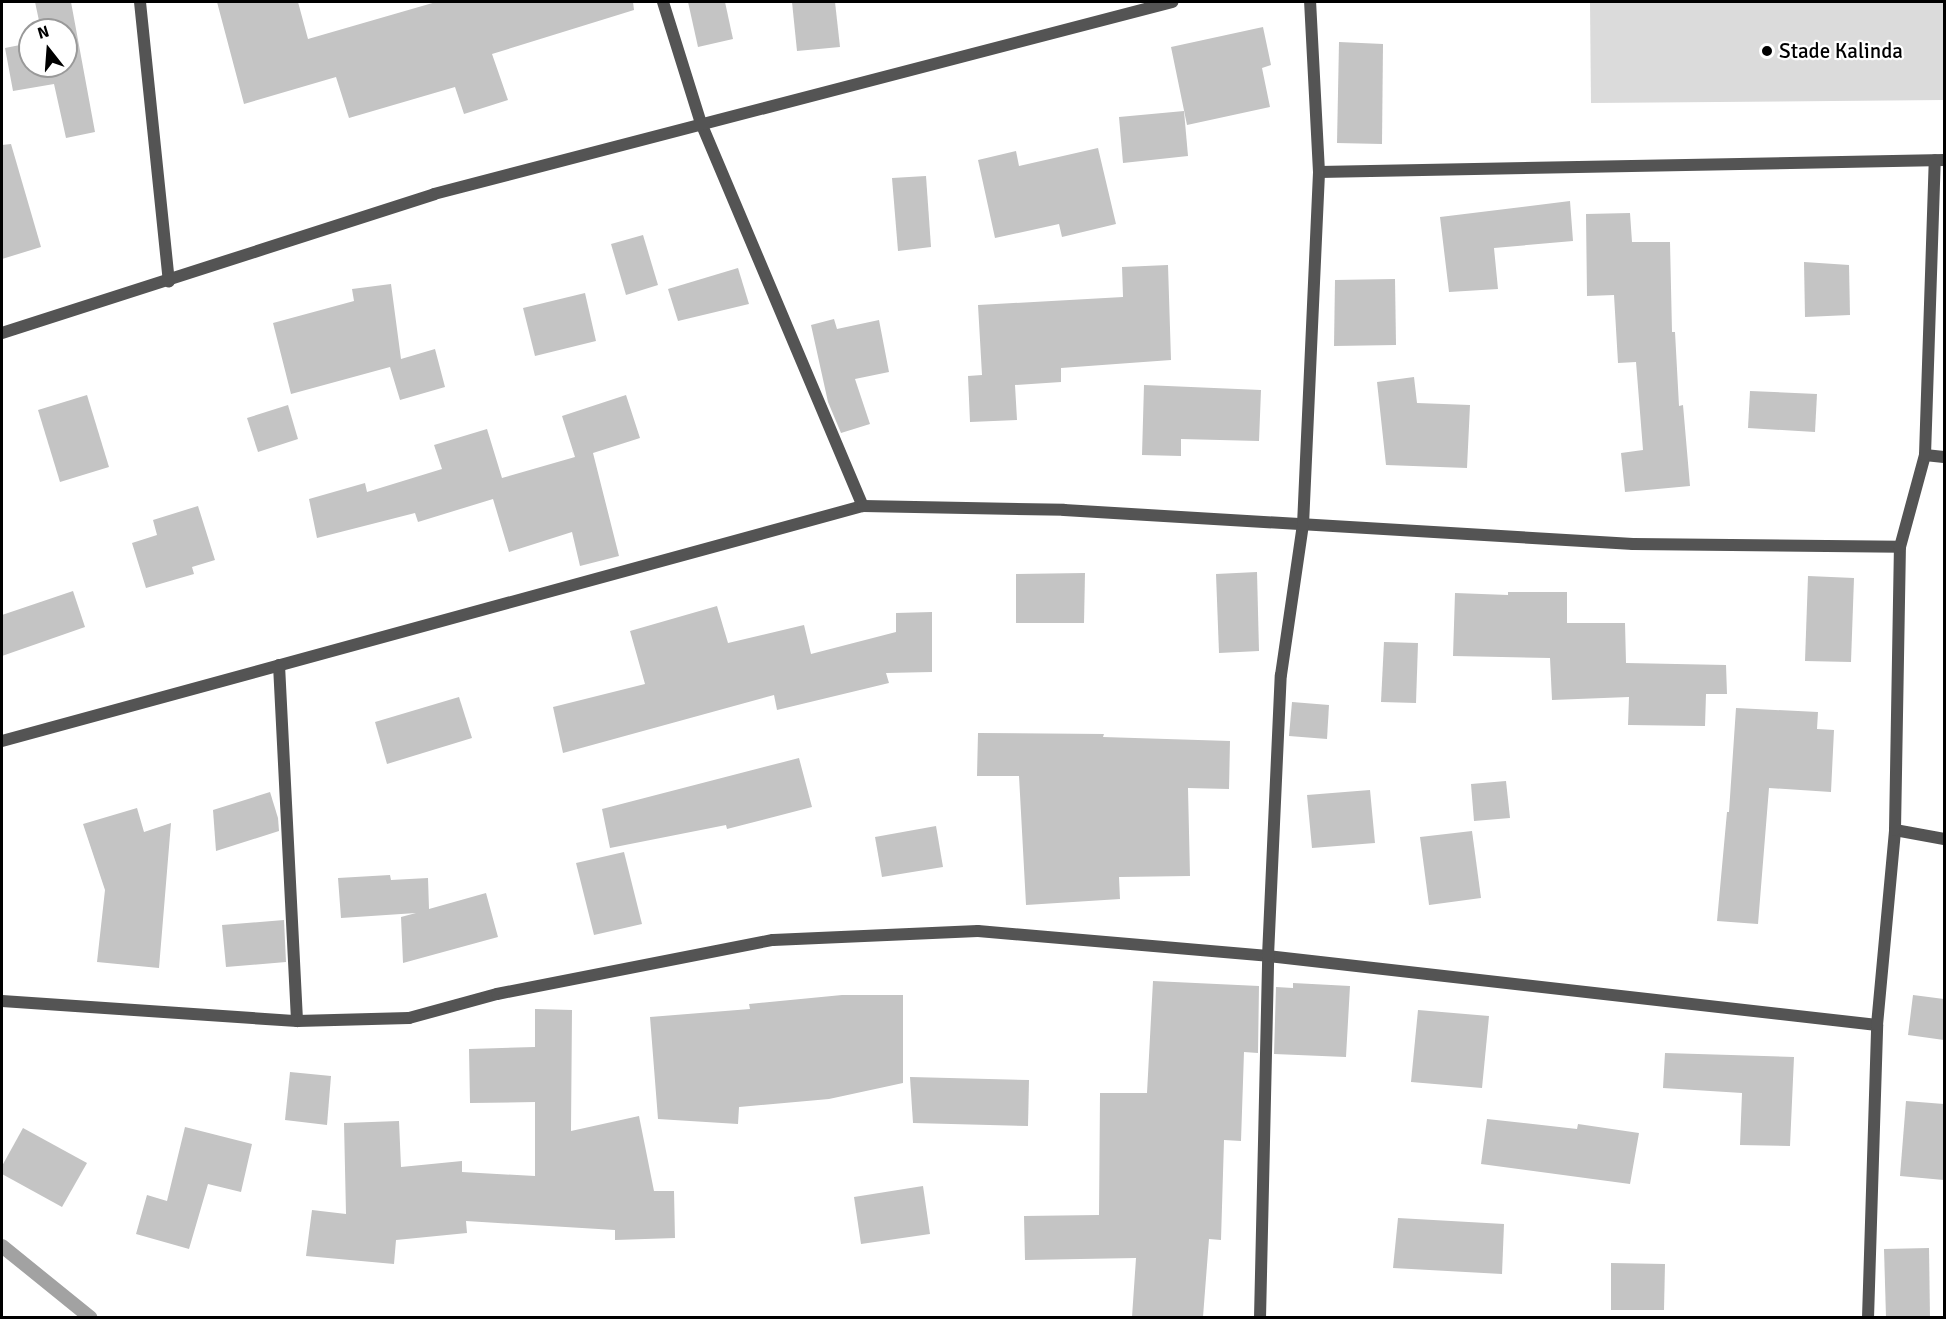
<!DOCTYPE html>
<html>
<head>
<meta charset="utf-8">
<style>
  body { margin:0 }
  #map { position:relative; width:1946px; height:1319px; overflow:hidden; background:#fff; font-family:Signika,sans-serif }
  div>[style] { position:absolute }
  .green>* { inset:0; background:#dbdbdb }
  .stream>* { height:14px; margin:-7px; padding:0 7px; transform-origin:7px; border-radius:7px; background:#a2a2a2 }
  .building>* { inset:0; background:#c4c4c4 }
  .minor>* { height:12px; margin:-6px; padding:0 6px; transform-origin:6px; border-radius:6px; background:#545454 }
  .dots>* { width:16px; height:16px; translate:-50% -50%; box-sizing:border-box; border:3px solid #fff; border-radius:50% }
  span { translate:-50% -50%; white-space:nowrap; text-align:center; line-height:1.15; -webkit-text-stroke:4.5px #fff; paint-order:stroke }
  .poi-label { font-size:21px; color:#000 }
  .left { translate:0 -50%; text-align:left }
  .frame { position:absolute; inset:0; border:3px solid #000; pointer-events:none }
  .north { position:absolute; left:18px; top:18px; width:60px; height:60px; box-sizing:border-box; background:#fff; border:2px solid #999; border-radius:50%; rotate:343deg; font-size:16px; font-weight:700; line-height:24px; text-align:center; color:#000 }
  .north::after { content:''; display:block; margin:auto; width:21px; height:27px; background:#000; clip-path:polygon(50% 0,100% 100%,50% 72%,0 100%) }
</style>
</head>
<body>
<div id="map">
  <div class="green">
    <div style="clip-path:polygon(1590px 2px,1944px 2px,1944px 100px,1591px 103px)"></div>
  </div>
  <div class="stream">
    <div style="left:2px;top:1246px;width:114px;rotate:39deg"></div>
  </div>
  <div class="building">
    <div style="clip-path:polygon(35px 2px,71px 2px,95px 132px,66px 138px,54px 84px,13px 91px,5px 48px,30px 43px,30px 66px,66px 66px,66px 30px,41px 30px)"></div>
    <div style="clip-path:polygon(217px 2px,298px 2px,308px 39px,436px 2px,633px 2px,634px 10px,492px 54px,508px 100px,464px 114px,455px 87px,349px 118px,336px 77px,244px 104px)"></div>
    <div style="clip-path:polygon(688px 2px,725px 2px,733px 39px,698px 47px)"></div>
    <div style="clip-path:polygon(792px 2px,835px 2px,840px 47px,797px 51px)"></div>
    <div style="clip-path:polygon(1263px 27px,1271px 65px,1262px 68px,1270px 107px,1187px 125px,1171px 47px)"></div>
    <div style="clip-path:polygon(1339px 42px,1383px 44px,1382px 144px,1337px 143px)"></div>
    <div style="clip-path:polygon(1184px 111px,1188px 156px,1123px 163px,1119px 117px)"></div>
    <div style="clip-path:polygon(11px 144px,41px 247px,2px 259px,2px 145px)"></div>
    <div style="clip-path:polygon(1098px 148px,1116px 224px,1062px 237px,1059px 224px,995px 238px,978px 160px,1016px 151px,1019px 166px)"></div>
    <div style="clip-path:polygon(926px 176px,931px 247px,898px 251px,892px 178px)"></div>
    <div style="clip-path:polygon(1570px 201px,1573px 241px,1494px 248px,1498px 289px,1449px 292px,1440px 217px)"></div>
    <div style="clip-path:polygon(1630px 213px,1632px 242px,1670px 242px,1672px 332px,1675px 332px,1679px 406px,1683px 405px,1690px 486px,1625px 492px,1621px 453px,1643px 450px,1636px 362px,1618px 363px,1614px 295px,1587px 296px,1586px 214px)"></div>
    <div style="clip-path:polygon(643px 235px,658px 285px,626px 295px,611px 244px)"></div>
    <div style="clip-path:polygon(1804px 262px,1849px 265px,1850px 315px,1805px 317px)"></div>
    <div style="clip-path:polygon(1168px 265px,1171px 360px,1061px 368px,1061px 382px,1015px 385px,1017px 420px,970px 422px,968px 376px,982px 375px,978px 305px,1123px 297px,1122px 267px)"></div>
    <div style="clip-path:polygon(738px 268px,749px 304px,678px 321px,668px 289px)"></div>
    <div style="clip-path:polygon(1395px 279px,1396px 345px,1334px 346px,1335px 280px)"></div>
    <div style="clip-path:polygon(391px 284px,401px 359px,435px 349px,445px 387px,400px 400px,390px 367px,291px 394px,273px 323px,354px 301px,352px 289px)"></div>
    <div style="clip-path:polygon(585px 293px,596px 341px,535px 356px,523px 308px)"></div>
    <div style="clip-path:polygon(834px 319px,837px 329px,879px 320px,889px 372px,855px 379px,870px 424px,841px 433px,828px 402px,811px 325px)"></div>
    <div style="clip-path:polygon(1414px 377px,1417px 403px,1470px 405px,1467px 468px,1386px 465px,1377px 382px)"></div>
    <div style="clip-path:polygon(1144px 385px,1261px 390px,1259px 441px,1181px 439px,1181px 456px,1142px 455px)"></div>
    <div style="clip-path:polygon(1750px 391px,1817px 394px,1815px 432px,1748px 428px)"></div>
    <div style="clip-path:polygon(87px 395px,109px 467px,60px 482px,38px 410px)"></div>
    <div style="clip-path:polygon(626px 395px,640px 438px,593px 453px,619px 556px,580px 566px,572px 532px,509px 552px,493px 499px,418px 522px,415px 513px,317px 538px,309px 499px,365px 483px,367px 492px,442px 469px,434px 445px,487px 429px,502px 478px,575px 457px,562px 416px)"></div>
    <div style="clip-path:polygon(288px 405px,298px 439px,258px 452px,247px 418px)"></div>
    <div style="clip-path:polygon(198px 506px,215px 560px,192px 567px,194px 574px,146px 588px,132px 543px,157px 535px,153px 520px)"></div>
    <div style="clip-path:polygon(1257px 572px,1259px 651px,1219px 653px,1216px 574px)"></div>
    <div style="clip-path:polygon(1085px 573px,1084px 623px,1016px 623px,1016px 574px)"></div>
    <div style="clip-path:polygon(1808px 576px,1854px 578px,1851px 662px,1805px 661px)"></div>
    <div style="clip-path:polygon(73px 591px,85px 627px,2px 656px,2px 615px)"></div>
    <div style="clip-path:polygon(1508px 592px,1567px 592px,1567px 623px,1625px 623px,1626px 663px,1726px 665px,1727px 694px,1706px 694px,1705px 726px,1628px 725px,1629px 697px,1552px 700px,1550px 658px,1453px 656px,1455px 593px,1508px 595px)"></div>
    <div style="clip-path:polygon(717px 606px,728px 643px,804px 625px,811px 654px,896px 632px,896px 613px,932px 612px,932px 672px,886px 673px,889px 683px,777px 710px,774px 695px,563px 753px,553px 707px,645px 684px,630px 631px)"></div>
    <div style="clip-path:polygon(1384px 642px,1418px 643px,1416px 703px,1381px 702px)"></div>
    <div style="clip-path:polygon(459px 697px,472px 738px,387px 764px,375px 722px)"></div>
    <div style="clip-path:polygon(1292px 702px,1329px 705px,1327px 739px,1289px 736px)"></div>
    <div style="clip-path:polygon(1736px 708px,1818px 712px,1817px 729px,1834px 730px,1831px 792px,1769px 788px,1758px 924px,1717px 921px,1727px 812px,1729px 812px)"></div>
    <div style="clip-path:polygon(978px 733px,1104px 734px,1103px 737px,1230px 741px,1229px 789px,1188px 788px,1190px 876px,1119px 877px,1120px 899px,1026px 905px,1019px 776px,977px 776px)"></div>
    <div style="clip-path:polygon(799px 758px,812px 807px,727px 829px,726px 825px,610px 848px,602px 809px)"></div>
    <div style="clip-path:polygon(1506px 781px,1510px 818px,1474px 821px,1471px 784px)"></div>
    <div style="clip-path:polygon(1370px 790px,1375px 843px,1312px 848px,1307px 795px)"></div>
    <div style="clip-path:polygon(270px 792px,278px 818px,279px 831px,216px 851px,213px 810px)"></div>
    <div style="clip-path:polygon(137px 808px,144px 832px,171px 823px,159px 968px,97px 962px,105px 890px,83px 824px)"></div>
    <div style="clip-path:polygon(936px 826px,943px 867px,882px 877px,875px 837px)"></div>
    <div style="clip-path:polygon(1472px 831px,1481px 898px,1429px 905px,1420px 837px)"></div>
    <div style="clip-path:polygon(624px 852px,642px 924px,594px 935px,576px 863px)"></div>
    <div style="clip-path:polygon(390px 875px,391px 880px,428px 878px,429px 909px,486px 893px,498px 937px,403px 963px,401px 917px,416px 913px,341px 918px,338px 878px)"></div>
    <div style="clip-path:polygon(284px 920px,286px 962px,226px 967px,222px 925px)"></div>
    <div style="clip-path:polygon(1153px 981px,1259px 986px,1258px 1053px,1244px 1052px,1241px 1141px,1224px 1140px,1221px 1240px,1209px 1239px,1203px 1317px,1132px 1317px,1136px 1258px,1025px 1260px,1024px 1216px,1099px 1215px,1100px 1093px,1147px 1093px)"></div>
    <div style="clip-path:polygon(1293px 983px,1350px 986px,1346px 1057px,1274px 1054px,1276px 987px,1293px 988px)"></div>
    <div style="clip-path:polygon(842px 995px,903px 995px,903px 1083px,829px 1099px,739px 1107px,738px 1124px,658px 1119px,650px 1017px,750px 1009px,749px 1004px)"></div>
    <div style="clip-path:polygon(1913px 995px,1944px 999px,1944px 1040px,1908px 1035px)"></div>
    <div style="clip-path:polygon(535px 1009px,572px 1010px,571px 1131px,639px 1116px,654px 1191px,674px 1191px,675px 1238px,615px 1240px,615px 1230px,466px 1221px,467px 1233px,396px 1240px,394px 1264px,306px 1256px,312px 1210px,346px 1214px,344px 1123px,399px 1121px,401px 1167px,462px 1161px,462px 1172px,535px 1176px,535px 1102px,470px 1103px,469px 1049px,535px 1047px)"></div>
    <div style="clip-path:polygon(1418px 1010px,1489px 1016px,1482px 1088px,1411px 1082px)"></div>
    <div style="clip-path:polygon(1665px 1053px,1794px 1057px,1790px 1146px,1740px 1145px,1742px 1093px,1663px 1088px)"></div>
    <div style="clip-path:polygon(290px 1072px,331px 1076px,327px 1125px,285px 1120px)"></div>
    <div style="clip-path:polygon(910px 1077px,1029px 1080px,1028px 1126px,913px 1123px)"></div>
    <div style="clip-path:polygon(1906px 1101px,1944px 1104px,1944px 1180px,1900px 1176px)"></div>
    <div style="clip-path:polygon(1487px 1119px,1577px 1129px,1578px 1124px,1639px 1133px,1630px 1184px,1481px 1164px)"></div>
    <div style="clip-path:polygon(185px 1127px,252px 1144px,241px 1192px,208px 1184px,189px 1249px,136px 1234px,147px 1195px,167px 1201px)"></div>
    <div style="clip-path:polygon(23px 1128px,87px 1163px,62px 1207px,2px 1174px,2px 1166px)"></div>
    <div style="clip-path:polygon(923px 1186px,930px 1234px,861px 1244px,854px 1197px)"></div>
    <div style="clip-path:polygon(1398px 1218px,1504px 1224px,1502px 1274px,1393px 1268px)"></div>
    <div style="clip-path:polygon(1929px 1248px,1930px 1317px,1886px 1317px,1884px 1249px)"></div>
    <div style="clip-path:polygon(1611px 1263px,1665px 1264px,1664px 1310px,1611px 1310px)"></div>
  </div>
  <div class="minor">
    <div style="left:140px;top:2px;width:281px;rotate:84.1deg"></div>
    <div style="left:663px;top:2px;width:127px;rotate:72.6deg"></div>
    <div style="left:701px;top:123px;width:416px;rotate:67.1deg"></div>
    <div style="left:1319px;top:172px;width:625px;rotate:-1.1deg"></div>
    <div style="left:2px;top:333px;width:454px;rotate:-17.8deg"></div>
    <div style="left:434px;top:194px;width:763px;rotate:-14.58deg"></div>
    <div style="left:1925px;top:455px;width:19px;rotate:6deg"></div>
    <div style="left:279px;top:665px;width:356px;rotate:87.1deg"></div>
    <div style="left:2px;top:741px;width:892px;rotate:-15.27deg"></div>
    <div style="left:863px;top:506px;width:201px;rotate:1.1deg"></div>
    <div style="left:1064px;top:510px;width:570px;rotate:3.42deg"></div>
    <div style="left:1633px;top:544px;width:267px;rotate:0.6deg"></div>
    <div style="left:1895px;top:830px;width:50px;rotate:10.4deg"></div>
    <div style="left:2px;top:1001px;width:296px;rotate:3.9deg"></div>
    <div style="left:297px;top:1021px;width:112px;rotate:-1.5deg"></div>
    <div style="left:409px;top:1018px;width:91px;rotate:-15.3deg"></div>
    <div style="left:497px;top:994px;width:281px;rotate:-11.1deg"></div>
    <div style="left:773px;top:940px;width:205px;rotate:-2.5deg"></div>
    <div style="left:978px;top:931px;width:291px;rotate:4.9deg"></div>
    <div style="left:1268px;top:956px;width:613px;rotate:6.46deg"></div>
    <div style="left:1260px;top:1318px;width:362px;rotate:-88.7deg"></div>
    <div style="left:1268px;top:956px;width:281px;rotate:-87.4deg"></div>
    <div style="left:1281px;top:675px;width:152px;rotate:-81.7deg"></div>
    <div style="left:1303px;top:525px;width:353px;rotate:-87.4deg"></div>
    <div style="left:1319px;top:172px;width:170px;rotate:-93deg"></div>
    <div style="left:1868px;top:1318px;width:293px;rotate:-88.2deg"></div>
    <div style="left:1877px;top:1025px;width:196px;rotate:-84.7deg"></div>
    <div style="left:1895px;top:830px;width:283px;rotate:-89deg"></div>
    <div style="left:1900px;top:547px;width:95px;rotate:-74.8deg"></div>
    <div style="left:1925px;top:455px;width:295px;rotate:-88.1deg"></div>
  </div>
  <div class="dots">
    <div style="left:1767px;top:51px;background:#000"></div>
  </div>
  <div class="poi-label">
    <span class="left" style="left:1779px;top:51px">Stade Kalinda</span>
  </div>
  <div class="frame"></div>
  <div class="north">N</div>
</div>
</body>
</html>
